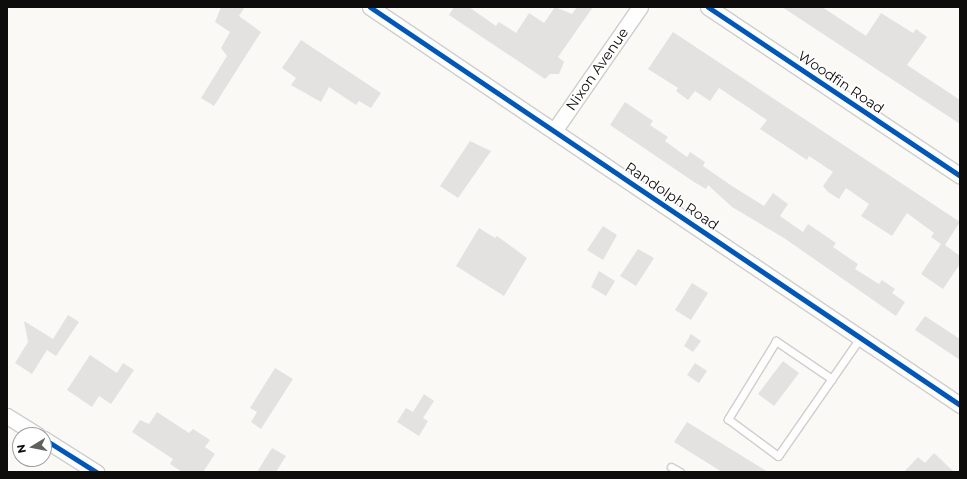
<!DOCTYPE html>
<html>
<head>
<meta charset="utf-8">
<style>
  body { margin:0 }
  #map { position:relative; width:967px; height:479px; overflow:hidden; background:#fbf9f6; font-family:Montserrat,sans-serif }
  div>[style] { position:absolute }
  .building>* { inset:0; background:#e3e2e0 }
  .roads { filter:drop-shadow(1px 0 #cfcecb) drop-shadow(-1px 0 #cfcecb) drop-shadow(0 1px #cfcecb) drop-shadow(0 -1px #cfcecb) }
  .lane>* { height:7px; margin:-3.5px; padding:0 3.5px; transform-origin:3.5px; border-radius:3.5px; background:#fefefe }
  .street>* { height:15px; margin:-7.5px; padding:0 7.5px; transform-origin:7.5px; border-radius:7.5px; background:#fefefe }
  .cycleway>* { height:5px; margin:-2.5px; padding:0 2.5px; transform-origin:2.5px; border-radius:2.5px; background:#0057b8 }
  span { translate:-50% -50%; white-space:nowrap; text-align:center; line-height:1.15; -webkit-text-stroke:3px #fff; paint-order:stroke }
  .street-label { font-size:14px; color:#0e0d0b }
  .frame { position:absolute; inset:0; border:8px solid #0e0d0b; pointer-events:none }
  .north { position:absolute; left:12px; top:427px; width:40px; height:40px; box-sizing:border-box; background:#fff; border:1px solid #9f9e9d; border-radius:50%; rotate:260deg; font-size:11px; font-weight:700; line-height:16px; text-align:center; color:#0e0d0b }
  .north::after { content:''; display:block; margin:auto; width:14px; height:18px; background:#61605d; clip-path:polygon(50% 0,100% 100%,50% 72%,0 100%) }
</style>
</head>
<body>
<div id="map">
  <div class="building">
    <div style="clip-path:polygon(221px 7px,245px 7px,239px 16px,261px 32px,214px 106px,201px 98px,227px 56px,221px 48px,230px 32px,215px 22px)"></div>
    <div style="clip-path:polygon(454px 7px,469px 7px,496px 26px,499px 22px,516px 33px,529px 13px,544px 23px,555px 7px,572px 14px,577px 7px,593px 7px,558px 57px,564px 62px,559px 74px,550px 74px,545px 79px,449px 15px)"></div>
    <div style="clip-path:polygon(782px 7px,822px 7px,866px 36px,881px 13px,913px 33px,916px 29px,927px 37px,907px 65px,960px 100px,960px 124px)"></div>
    <div style="clip-path:polygon(673px 32px,960px 222px,945px 245px,960px 256px,960px 264px,943px 289px,921px 274px,941px 244px,931px 237px,934px 233px,907px 213px,892px 236px,861px 216px,869px 204px,846px 188px,839px 199px,828px 192px,823px 186px,833px 172px,809px 156px,807px 160px,760px 129px,767px 120px,719px 88px,710px 101px,695px 91px,688px 100px,676px 91px,678px 88px,648px 69px)"></div>
    <div style="clip-path:polygon(301px 40px,381px 93px,371px 108px,359px 101px,356px 105px,329px 87px,321px 102px,291px 85px,296px 78px,282px 68px)"></div>
    <div style="clip-path:polygon(625px 102px,653px 121px,650px 125px,668px 137px,665px 141px,687px 157px,690px 152px,705px 162px,703px 166px,732px 186px,764px 206px,773px 193px,788px 204px,780px 216px,803px 232px,808px 224px,836px 243px,833px 247px,858px 264px,855px 269px,879px 284px,882px 280px,895px 289px,892px 293px,905px 302px,896px 316px,784px 238px,732px 207px,708px 185px,706px 189px,694px 182px,610px 125px)"></div>
    <div style="clip-path:polygon(470px 141px,491px 151px,458px 198px,440px 186px)"></div>
    <div style="clip-path:polygon(603px 226px,617px 235px,603px 260px,587px 250px)"></div>
    <div style="clip-path:polygon(479px 228px,495px 238px,497px 236px,527px 258px,504px 296px,456px 266px)"></div>
    <div style="clip-path:polygon(638px 249px,654px 258px,636px 286px,620px 276px)"></div>
    <div style="clip-path:polygon(599px 271px,615px 281px,606px 296px,591px 287px)"></div>
    <div style="clip-path:polygon(692px 283px,708px 293px,691px 320px,675px 310px)"></div>
    <div style="clip-path:polygon(68px 315px,79px 322px,56px 356px,47px 350px,32px 374px,15px 363px,28px 342px,24px 321px,53px 339px)"></div>
    <div style="clip-path:polygon(925px 316px,960px 339px,960px 360px,915px 330px)"></div>
    <div style="clip-path:polygon(691px 334px,701px 341px,693px 352px,684px 346px)"></div>
    <div style="clip-path:polygon(90px 355px,117px 373px,123px 363px,134px 370px,111px 404px,99px 396px,92px 407px,67px 390px)"></div>
    <div style="clip-path:polygon(783px 361px,799px 373px,774px 406px,758px 394px)"></div>
    <div style="clip-path:polygon(695px 363px,707px 371px,699px 383px,687px 375px)"></div>
    <div style="clip-path:polygon(275px 368px,293px 379px,261px 429px,251px 422px,257px 412px,250px 408px)"></div>
    <div style="clip-path:polygon(424px 394px,434px 401px,423px 418px,428px 421px,419px 436px,397px 422px,406px 408px,413px 412px)"></div>
    <div style="clip-path:polygon(157px 412px,189px 433px,193px 429px,210px 440px,205px 447px,215px 454px,203px 472px,182px 472px,170px 464px,173px 459px,132px 432px,140px 420px,149px 424px)"></div>
    <div style="clip-path:polygon(687px 422px,768px 472px,722px 472px,674px 442px)"></div>
    <div style="clip-path:polygon(272px 448px,286px 456px,276px 472px,257px 472px)"></div>
    <div style="clip-path:polygon(934px 453px,954px 472px,904px 472px,918px 457px,925px 463px)"></div>
  </div>
  <div class="roads">
    <div class="lane">
      <div style="left:832px;top:379px;width:68px;rotate:-145.8deg"></div>
      <div style="left:776px;top:341px;width:92px;rotate:121.6deg"></div>
      <div style="left:728px;top:419px;width:62px;rotate:36.5deg"></div>
      <div style="left:778px;top:456px;width:144px;rotate:-55.2deg"></div>
      <div style="left:671px;top:467px;width:10px;rotate:29deg"></div>
    </div>
    <div class="street">
      <div style="left:370px;top:7px;width:712px;rotate:34deg"></div>
      <div style="left:708px;top:7px;width:303px;rotate:33.8deg"></div>
      <div style="left:554px;top:131px;width:151px;rotate:-55.3deg"></div>
      <div style="left:7px;top:416px;width:36px;rotate:32deg"></div>
      <div style="left:44px;top:439px;width:62px;rotate:32.4deg"></div>
    </div>
  </div>
  <div class="cycleway">
    <div style="left:370px;top:7px;width:712px;rotate:34deg"></div>
    <div style="left:708px;top:7px;width:303px;rotate:33.8deg"></div>
    <div style="left:44px;top:439px;width:62px;rotate:32.4deg"></div>
  </div>
  <div class="street-label">
    <span style="left:597px;top:69px;rotate:-55deg">Nixon Avenue</span>
    <span style="left:841px;top:82px;rotate:34deg">Woodfin Road</span>
    <span style="left:672px;top:196px;rotate:34deg">Randolph Road</span>
  </div>
  <div class="frame"></div>
  <div class="north">N</div>
</div>
</body>
</html>
